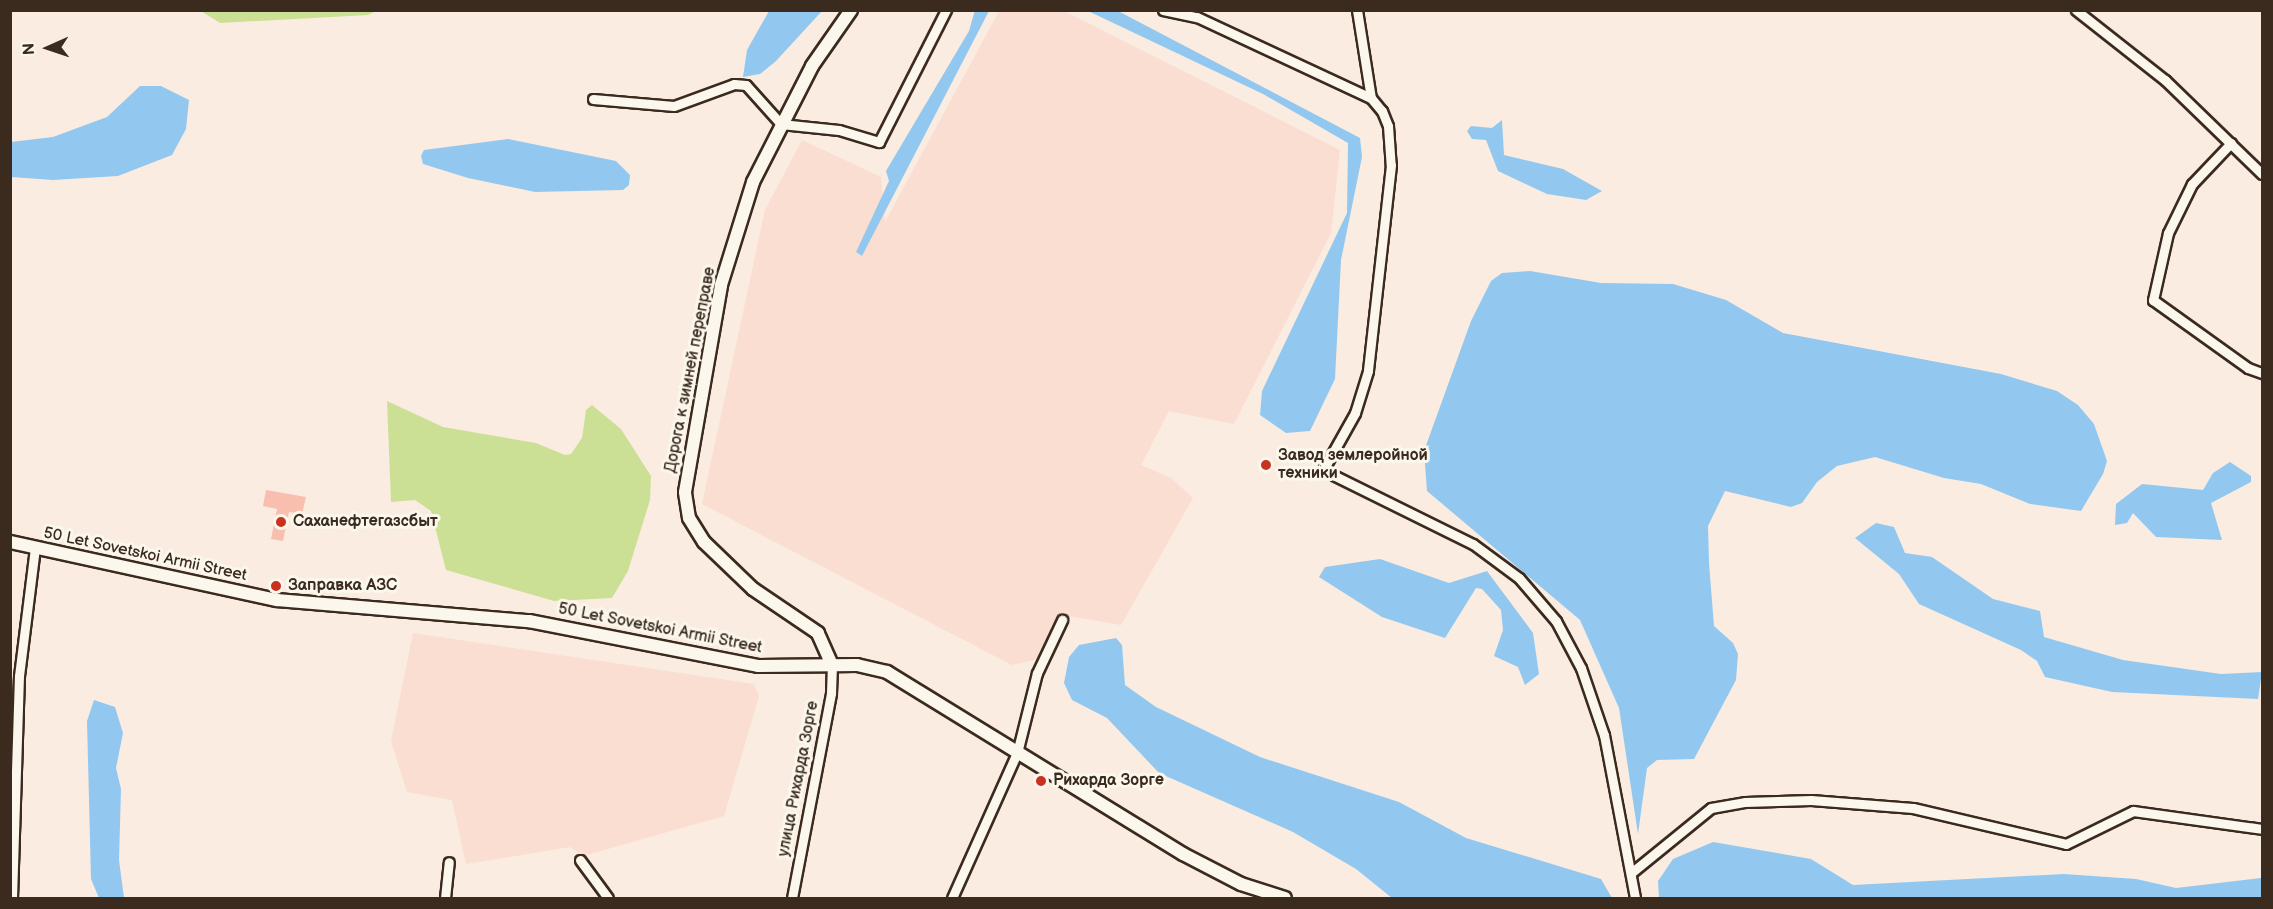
<!DOCTYPE html>
<html>
<head>
<meta charset="utf-8">
<style>
  body { margin:0 }
  #map { position:relative; width:2273px; height:909px; overflow:hidden; background:#faece0; font-family:"Balsamiq Sans",sans-serif }
  div>[style] { position:absolute }
  .built>* { inset:0; background:#f9ded1 }
  .green>* { inset:0; background:#cce095 }
  .water>* { inset:0; background:#92c8f0 }
  .building>* { inset:0; background:#f8bfae }
  .roads { filter:drop-shadow(2px 0 #3b2a1e) drop-shadow(-2px 0 #3b2a1e) drop-shadow(0 2px #3b2a1e) drop-shadow(0 -2px #3b2a1e) }
  .minor>* { height:9px; margin:-4.5px; padding:0 4.5px; transform-origin:4.5px; border-radius:4.5px; background:#fbf7ec }
  .major>* { height:12px; margin:-6px; padding:0 6px; transform-origin:6px; border-radius:6px; background:#fbf7ec }
  .dots>* { width:16px; height:16px; translate:-50% -50%; box-sizing:border-box; border:3px solid #fbf7ec; border-radius:50% }
  span { translate:-50% -50%; white-space:nowrap; text-align:center; line-height:1.15; -webkit-text-stroke:6px #fbf7ec; paint-order:stroke }
  .street-label { font-size:16px; color:#3b2a1e }
  .poi-label { font-size:16px; color:#3b2a1e; font-weight:700 }
  .left { translate:0 -50%; text-align:left }
  .frame { position:absolute; inset:0; border:12px solid #3b2a1e; pointer-events:none }
  .north { position:absolute; left:18px; top:18px; width:60px; height:60px; -webkit-text-stroke:4px #fbf7ec; paint-order:stroke; rotate:267deg; font-size:16px; font-weight:700; line-height:24px; text-align:center; color:#3b2a1e }
  .north::after { content:''; display:block; margin:auto; width:21px; height:27px; background:#3b2a1e; clip-path:polygon(50% 0,100% 100%,50% 72%,0 100%) }
</style>
</head>
<body>
<div id="map">
  <div class="built">
    <div style="clip-path:polygon(999px 11px,1064px 11px,1340px 150px,1331px 233px,1234px 424px,1169px 411px,1141px 465px,1171px 478px,1193px 498px,1121px 625px,1062px 615px,1039px 659px,1012px 665px,702px 504px,765px 210px,802px 140px,881px 177px,885px 222px)"></div>
    <div style="clip-path:polygon(413px 633px,754px 684px,759px 696px,724px 816px,583px 856px,570px 847px,466px 864px,452px 800px,407px 792px,391px 741px)"></div>
  </div>
  <div class="green">
    <div style="clip-path:polygon(201px 11px,201px 10px,376px 11px,368px 15px,220px 23px)"></div>
    <div style="clip-path:polygon(387px 401px,443px 427px,536px 443px,565px 455px,571px 454px,582px 438px,586px 410px,592px 405px,621px 429px,651px 476px,650px 500px,628px 571px,612px 598px,554px 601px,446px 570px,431px 511px,415px 500px,391px 502px)"></div>
  </div>
  <div class="water">
    <div style="clip-path:polygon(975px 10px,989px 11px,862px 256px,856px 252px,889px 181px,886px 171px,969px 31px)"></div>
    <div style="clip-path:polygon(769px 11px,822px 11px,776px 61px,760px 74px,743px 77px,747px 50px)"></div>
    <div style="clip-path:polygon(1088px 11px,1118px 11px,1360px 138px,1362px 157px,1341px 260px,1335px 379px,1310px 431px,1286px 433px,1260px 415px,1262px 391px,1347px 213px,1348px 143px,1263px 94px)"></div>
    <div style="clip-path:polygon(140px 86px,161px 86px,189px 100px,186px 129px,172px 155px,118px 176px,53px 180px,11px 177px,11px 142px,53px 137px,107px 117px)"></div>
    <div style="clip-path:polygon(1502px 120px,1504px 155px,1563px 169px,1602px 191px,1586px 200px,1547px 194px,1498px 171px,1486px 140px,1472px 139px,1467px 131px,1471px 126px,1492px 128px)"></div>
    <div style="clip-path:polygon(508px 139px,616px 161px,630px 175px,629px 185px,623px 190px,535px 192px,468px 178px,423px 164px,421px 156px,424px 150px)"></div>
    <div style="clip-path:polygon(1530px 271px,1601px 283px,1673px 284px,1726px 300px,1783px 333px,2001px 374px,2057px 391px,2078px 405px,2094px 424px,2107px 461px,2103px 474px,2081px 511px,2030px 504px,1981px 484px,1944px 478px,1875px 457px,1837px 466px,1817px 482px,1802px 503px,1791px 507px,1725px 491px,1708px 526px,1709px 563px,1714px 626px,1733px 643px,1738px 654px,1736px 680px,1694px 759px,1657px 760px,1647px 768px,1638px 834px,1619px 708px,1580px 620px,1427px 491px,1424px 451px,1471px 321px,1491px 281px,1502px 273px)"></div>
    <div style="clip-path:polygon(2230px 462px,2251px 476px,2251px 482px,2211px 503px,2222px 540px,2156px 537px,2133px 513px,2127px 523px,2115px 525px,2116px 504px,2142px 484px,2203px 490px,2213px 473px)"></div>
    <div style="clip-path:polygon(1876px 523px,1894px 527px,1905px 553px,1932px 557px,1993px 599px,2040px 611px,2044px 637px,2123px 660px,2221px 674px,2262px 672px,2258px 699px,2112px 692px,2045px 677px,2037px 661px,2021px 650px,1919px 604px,1899px 574px,1855px 538px)"></div>
    <div style="clip-path:polygon(1380px 559px,1449px 583px,1487px 571px,1533px 633px,1539px 674px,1525px 685px,1518px 667px,1494px 656px,1503px 630px,1501px 610px,1482px 589px,1476px 588px,1445px 638px,1382px 617px,1319px 577px,1325px 567px)"></div>
    <div style="clip-path:polygon(1116px 638px,1122px 645px,1125px 685px,1156px 707px,1260px 757px,1399px 802px,1466px 838px,1601px 879px,1612px 898px,1392px 898px,1356px 869px,1293px 832px,1159px 773px,1107px 718px,1072px 700px,1064px 683px,1069px 657px,1079px 645px)"></div>
    <div style="clip-path:polygon(94px 700px,115px 707px,123px 733px,116px 768px,121px 789px,119px 860px,124px 898px,99px 898px,91px 879px,87px 721px)"></div>
    <div style="clip-path:polygon(1713px 842px,1811px 859px,1853px 885px,2064px 874px,2136px 879px,2176px 888px,2261px 878px,2262px 898px,1659px 898px,1658px 881px,1673px 859px)"></div>
  </div>
  <div class="building">
    <div style="clip-path:polygon(266px 490px,306px 497px,302px 514px,289px 512px,283px 541px,271px 539px,277px 509px,263px 506px)"></div>
  </div>
  <div class="roads">
    <div class="minor">
      <div style="left:1163px;top:10px;width:35px;rotate:12deg"></div>
      <div style="left:1197px;top:17px;width:192px;rotate:25deg"></div>
      <div style="left:1371px;top:98px;width:17px;rotate:50deg"></div>
      <div style="left:1382px;top:111px;width:16px;rotate:68deg"></div>
      <div style="left:1388px;top:126px;width:39px;rotate:86deg"></div>
      <div style="left:1391px;top:165px;width:207px;rotate:96.4deg"></div>
      <div style="left:1368px;top:371px;width:44px;rotate:107.2deg"></div>
      <div style="left:1355px;top:413px;width:65px;rotate:119.3deg"></div>
      <div style="left:1323px;top:470px;width:167px;rotate:26.3deg"></div>
      <div style="left:1473px;top:544px;width:57px;rotate:36.5deg"></div>
      <div style="left:1519px;top:578px;width:57px;rotate:49.3deg"></div>
      <div style="left:1556px;top:621px;width:53px;rotate:62deg"></div>
      <div style="left:1581px;top:668px;width:71px;rotate:71.1deg"></div>
      <div style="left:1604px;top:735px;width:166px;rotate:79.2deg"></div>
      <div style="left:1357px;top:10px;width:89px;rotate:81deg"></div>
      <div style="left:2076px;top:10px;width:113px;rotate:38.2deg"></div>
      <div style="left:2165px;top:80px;width:135px;rotate:44.1deg"></div>
      <div style="left:593px;top:99px;width:81px;rotate:4.9deg"></div>
      <div style="left:674px;top:106px;width:64px;rotate:-20.1deg"></div>
      <div style="left:734px;top:84px;width:12px;rotate:5deg"></div>
      <div style="left:746px;top:85px;width:52px;rotate:48.1deg"></div>
      <div style="left:781px;top:124px;width:58px;rotate:5.9deg"></div>
      <div style="left:839px;top:130px;width:42px;rotate:16.7deg"></div>
      <div style="left:879px;top:142px;width:148px;rotate:-63.1deg"></div>
      <div style="left:2231px;top:143px;width:57px;rotate:133.6deg"></div>
      <div style="left:2192px;top:184px;width:55px;rotate:116.1deg"></div>
      <div style="left:2168px;top:233px;width:69px;rotate:102.6deg"></div>
      <div style="left:2153px;top:300px;width:117px;rotate:35.6deg"></div>
      <div style="left:2248px;top:368px;width:15px;rotate:20deg"></div>
      <div style="left:580px;top:860px;width:47px;rotate:53.6deg"></div>
      <div style="left:1631px;top:873px;width:103px;rotate:-39.1deg"></div>
      <div style="left:1711px;top:808px;width:35px;rotate:-10deg"></div>
      <div style="left:1745px;top:802px;width:66px;rotate:-1.7deg"></div>
      <div style="left:1811px;top:800px;width:102px;rotate:4.5deg"></div>
      <div style="left:1913px;top:808px;width:157px;rotate:13.2deg"></div>
      <div style="left:2066px;top:844px;width:75px;rotate:-26.2deg"></div>
      <div style="left:2133px;top:811px;width:130px;rotate:7.9deg"></div>
      <div style="left:12px;top:898px;width:222px;rotate:-88.2deg"></div>
      <div style="left:19px;top:676px;width:129px;rotate:-82.9deg"></div>
      <div style="left:445px;top:898px;width:36px;rotate:-84deg"></div>
      <div style="left:792px;top:898px;width:209px;rotate:-79.2deg"></div>
      <div style="left:831px;top:693px;width:28px;rotate:-88deg"></div>
      <div style="left:952px;top:898px;width:159px;rotate:-65.9deg"></div>
      <div style="left:1017px;top:753px;width:82px;rotate:-76deg"></div>
      <div style="left:1037px;top:673px;width:59px;rotate:-64.7deg"></div>
    </div>
    <div class="major">
      <div style="left:10px;top:542px;width:273px;rotate:12.3deg"></div>
      <div style="left:277px;top:600px;width:253px;rotate:4.8deg"></div>
      <div style="left:529px;top:621px;width:233px;rotate:11.1deg"></div>
      <div style="left:758px;top:666px;width:99px;rotate:-0.6deg"></div>
      <div style="left:857px;top:665px;width:31px;rotate:13deg"></div>
      <div style="left:887px;top:672px;width:347px;rotate:31.6deg"></div>
      <div style="left:1183px;top:854px;width:65px;rotate:27.3deg"></div>
      <div style="left:1241px;top:884px;width:46px;rotate:17.7deg"></div>
      <div style="left:832px;top:665px;width:35px;rotate:-114deg"></div>
      <div style="left:818px;top:633px;width:78px;rotate:-145.9deg"></div>
      <div style="left:753px;top:589px;width:68px;rotate:-136.2deg"></div>
      <div style="left:704px;top:542px;width:28px;rotate:-122deg"></div>
      <div style="left:689px;top:518px;width:26px;rotate:-99deg"></div>
      <div style="left:685px;top:492px;width:210px;rotate:-80.1deg"></div>
      <div style="left:721px;top:285px;width:108px;rotate:-72.7deg"></div>
      <div style="left:753px;top:182px;width:130px;rotate:-63deg"></div>
      <div style="left:812px;top:66px;width:68px;rotate:-55.1deg"></div>
    </div>
  </div>
  <div class="dots">
    <div style="left:1266px;top:465px;background:#c8321e"></div>
    <div style="left:281px;top:522px;background:#c8321e"></div>
    <div style="left:276px;top:586px;background:#c8321e"></div>
    <div style="left:1041px;top:781px;background:#c8321e"></div>
  </div>
  <div class="street-label">
    <span style="left:691px;top:370px;rotate:-79deg">Дорога к зимней переправе</span>
    <span style="left:145px;top:555px;rotate:12deg">50 Let Sovetskoi Armii Street</span>
    <span style="left:660px;top:629px;rotate:11deg">50 Let Sovetskoi Armii Street</span>
    <span style="left:799px;top:779px;rotate:-79deg">улица Рихарда Зорге</span>
  </div>
  <div class="poi-label">
    <span class="left" style="left:1278px;top:465px">Завод землеройной<br>техники</span>
    <span class="left" style="left:293px;top:522px">Саханефтегазсбыт</span>
    <span class="left" style="left:288px;top:586px">Заправка АЗС</span>
    <span class="left" style="left:1053px;top:781px">Рихарда Зорге</span>
  </div>
  <div class="frame"></div>
  <div class="north">N</div>
</div>
</body>
</html>
